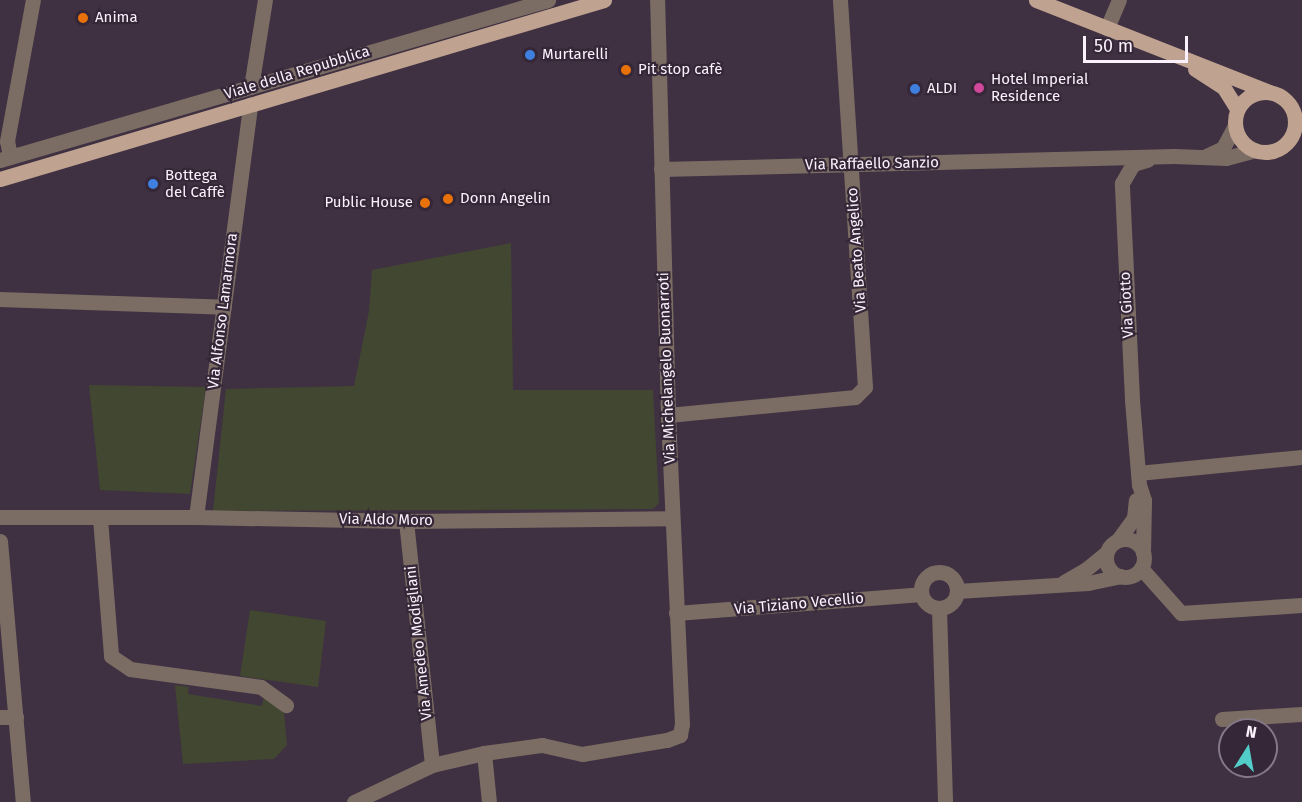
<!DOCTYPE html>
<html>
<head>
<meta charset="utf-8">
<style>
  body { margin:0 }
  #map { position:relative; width:1302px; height:802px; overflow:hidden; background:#3f3142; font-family:"Fira Sans",sans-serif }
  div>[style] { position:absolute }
  .green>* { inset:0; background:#424731 }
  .minor>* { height:15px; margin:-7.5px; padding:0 7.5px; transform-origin:7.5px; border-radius:7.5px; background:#7c6d64 }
  .minor>.ring { margin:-7.5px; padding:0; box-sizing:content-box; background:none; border:15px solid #7c6d64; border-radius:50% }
  .major>* { height:15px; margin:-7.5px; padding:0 7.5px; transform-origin:7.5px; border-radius:7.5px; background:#c0a290 }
  .major>.ring { margin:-7.5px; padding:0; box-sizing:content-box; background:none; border:15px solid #c0a290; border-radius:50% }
  .dots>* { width:16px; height:16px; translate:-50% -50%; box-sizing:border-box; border:3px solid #352738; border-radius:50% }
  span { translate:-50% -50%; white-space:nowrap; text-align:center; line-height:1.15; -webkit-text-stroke:4.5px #352738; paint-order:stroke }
  .poi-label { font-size:15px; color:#faf1fc }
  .left { translate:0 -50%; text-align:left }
  .right { translate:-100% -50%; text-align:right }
  .street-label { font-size:15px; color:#faf1fc }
  .north { position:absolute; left:1218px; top:718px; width:60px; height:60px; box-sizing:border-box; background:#352738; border:2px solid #847886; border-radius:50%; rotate:11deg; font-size:16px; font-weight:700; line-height:24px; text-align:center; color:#faf1fc }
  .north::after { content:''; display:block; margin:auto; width:21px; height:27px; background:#53cdca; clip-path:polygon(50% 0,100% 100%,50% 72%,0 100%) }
  .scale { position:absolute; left:1083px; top:36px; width:105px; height:27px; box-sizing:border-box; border:3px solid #faf1fc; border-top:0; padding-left:8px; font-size:18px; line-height:21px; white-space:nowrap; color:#faf1fc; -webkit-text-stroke:4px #352738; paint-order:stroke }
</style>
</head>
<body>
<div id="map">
  <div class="green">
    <div style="clip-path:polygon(511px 243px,513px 390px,653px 390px,659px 503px,653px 509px,213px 511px,226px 389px,354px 386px,369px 311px,372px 270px)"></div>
    <div style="clip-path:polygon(89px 385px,206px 387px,190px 494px,100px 490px)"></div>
    <div style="clip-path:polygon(250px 610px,326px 621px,318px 687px,240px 676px)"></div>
    <div style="clip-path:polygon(175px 685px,189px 687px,188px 694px,262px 706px,264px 697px,284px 712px,287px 745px,274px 759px,183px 764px)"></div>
  </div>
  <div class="minor">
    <div style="left:1107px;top:28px;width:30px;rotate:-67deg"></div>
    <div style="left:251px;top:87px;width:88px;rotate:-80.9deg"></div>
    <div style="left:10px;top:156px;width:15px;rotate:-101deg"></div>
    <div style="left:7px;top:141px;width:143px;rotate:-79.6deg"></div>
    <div style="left:1206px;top:156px;width:19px;rotate:-25deg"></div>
    <div style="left:1223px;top:148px;width:26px;rotate:-62deg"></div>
    <div style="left:0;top:160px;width:571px;rotate:-16.28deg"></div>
    <div style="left:661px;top:169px;width:513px;rotate:-1.45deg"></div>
    <div style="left:1174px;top:156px;width:52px;rotate:2.2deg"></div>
    <div style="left:1226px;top:158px;width:30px;rotate:-15deg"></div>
    <div style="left:0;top:299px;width:224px;rotate:2deg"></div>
    <div style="left:668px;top:415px;width:188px;rotate:-5.5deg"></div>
    <div style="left:855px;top:397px;width:14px;rotate:-45deg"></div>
    <div style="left:865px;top:387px;width:388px;rotate:-93.7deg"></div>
    <div style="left:1138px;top:473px;width:165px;rotate:-5.6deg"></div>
    <div style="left:0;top:517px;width:196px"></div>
    <div style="left:196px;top:517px;width:210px;rotate:1.1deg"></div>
    <div style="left:406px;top:521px;width:265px;rotate:-0.6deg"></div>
    <div style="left:196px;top:517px;width:416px;rotate:-82.5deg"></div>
    <div style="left:100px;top:518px;width:138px;rotate:85.4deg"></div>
    <div style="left:111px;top:656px;width:23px;rotate:34deg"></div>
    <div style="left:130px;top:669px;width:132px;rotate:7.8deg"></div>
    <div style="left:261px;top:687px;width:31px;rotate:36deg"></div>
    <div style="left:406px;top:521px;width:245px;rotate:83.9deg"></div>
    <div class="ring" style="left:1106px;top:539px;width:23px;height:23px"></div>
    <div style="left:1118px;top:540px;width:27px;rotate:-54deg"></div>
    <div style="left:1134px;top:518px;width:18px;rotate:-84deg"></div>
    <div style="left:0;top:541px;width:262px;rotate:85deg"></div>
    <div style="left:1143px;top:553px;width:53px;rotate:-88.9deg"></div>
    <div style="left:1144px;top:500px;width:16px;rotate:-108deg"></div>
    <div style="left:1139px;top:485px;width:86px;rotate:-94.7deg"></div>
    <div style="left:1132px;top:399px;width:216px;rotate:-92.7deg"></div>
    <div style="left:1122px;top:183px;width:22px;rotate:-60deg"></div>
    <div style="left:1133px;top:164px;width:15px;rotate:-16deg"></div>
    <div style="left:1141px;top:568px;width:60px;rotate:48.4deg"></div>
    <div style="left:1181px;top:613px;width:121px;rotate:-3.8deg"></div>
    <div class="ring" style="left:921px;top:572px;width:21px;height:21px"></div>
    <div style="left:1064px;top:582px;width:24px;rotate:-30deg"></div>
    <div style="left:1085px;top:570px;width:27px;rotate:-39deg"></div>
    <div style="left:957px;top:591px;width:131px;rotate:-3.5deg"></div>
    <div style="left:1088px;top:583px;width:33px;rotate:-12deg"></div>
    <div style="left:939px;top:609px;width:193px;rotate:88.2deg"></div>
    <div style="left:676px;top:613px;width:246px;rotate:-4.4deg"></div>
    <div style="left:0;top:717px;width:16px"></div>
    <div style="left:1222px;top:719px;width:80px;rotate:-3.6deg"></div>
    <div style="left:484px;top:753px;width:49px;rotate:84.2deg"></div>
    <div style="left:354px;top:802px;width:86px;rotate:-25.4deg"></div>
    <div style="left:432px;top:765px;width:53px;rotate:-13deg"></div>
    <div style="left:484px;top:753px;width:59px;rotate:-7.9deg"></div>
    <div style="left:542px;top:745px;width:41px;rotate:12.7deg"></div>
    <div style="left:582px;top:754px;width:86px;rotate:-9.4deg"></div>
    <div style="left:667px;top:740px;width:14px;rotate:-21deg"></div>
    <div style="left:680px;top:735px;width:11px;rotate:-80deg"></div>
    <div style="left:682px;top:724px;width:309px;rotate:-92.6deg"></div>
    <div style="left:668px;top:415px;width:415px;rotate:-91.5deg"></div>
  </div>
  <div class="major">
    <div style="left:1036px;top:0;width:251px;rotate:21.5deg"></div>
    <div style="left:1195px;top:69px;width:35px;rotate:33deg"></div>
    <div style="left:1224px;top:88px;width:25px;rotate:58deg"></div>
    <div class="ring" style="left:1235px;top:92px;width:45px;height:45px"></div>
    <div style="left:0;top:179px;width:630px;rotate:-16.51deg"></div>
  </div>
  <div class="dots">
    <div style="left:83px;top:18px;background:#e8710a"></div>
    <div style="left:530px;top:55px;background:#3f7fe0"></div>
    <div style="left:626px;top:70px;background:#e8710a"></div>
    <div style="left:979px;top:88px;background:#d1479c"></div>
    <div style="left:915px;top:89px;background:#3f7fe0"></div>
    <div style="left:153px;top:184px;background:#3f7fe0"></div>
    <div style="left:448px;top:199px;background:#e8710a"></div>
    <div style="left:425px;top:203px;background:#e8710a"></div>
  </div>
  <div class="poi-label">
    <span class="left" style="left:95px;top:18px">Anima</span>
    <span class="left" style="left:542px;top:55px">Murtarelli</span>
    <span class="left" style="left:638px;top:70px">Pit stop cafè</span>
    <span class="left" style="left:991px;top:88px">Hotel Imperial<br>Residence</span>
    <span class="left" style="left:927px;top:89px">ALDI</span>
    <span class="left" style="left:165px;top:184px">Bottega<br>del Caffè</span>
    <span class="left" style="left:460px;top:199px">Donn Angelin</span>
    <span class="right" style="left:413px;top:203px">Public House</span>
  </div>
  <div class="street-label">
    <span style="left:297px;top:73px;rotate:-17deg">Viale della Repubblica</span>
    <span style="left:872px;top:164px;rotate:-1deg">Via Raffaello Sanzio</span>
    <span style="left:857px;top:250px;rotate:-94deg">Via Beato Angelico</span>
    <span style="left:1127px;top:305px;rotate:-93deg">Via Giotto</span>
    <span style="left:223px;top:311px;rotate:-83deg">Via Alfonso Lamarmora</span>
    <span style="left:667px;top:368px;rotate:-92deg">Via Michelangelo Buonarroti</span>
    <span style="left:386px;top:520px;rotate:1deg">Via Aldo Moro</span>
    <span style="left:799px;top:604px;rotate:-5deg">Via Tiziano Vecellio</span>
    <span style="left:419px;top:643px;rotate:-96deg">Via Amedeo Modigliani</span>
  </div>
  <div class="north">N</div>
  <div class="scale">50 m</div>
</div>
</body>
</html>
